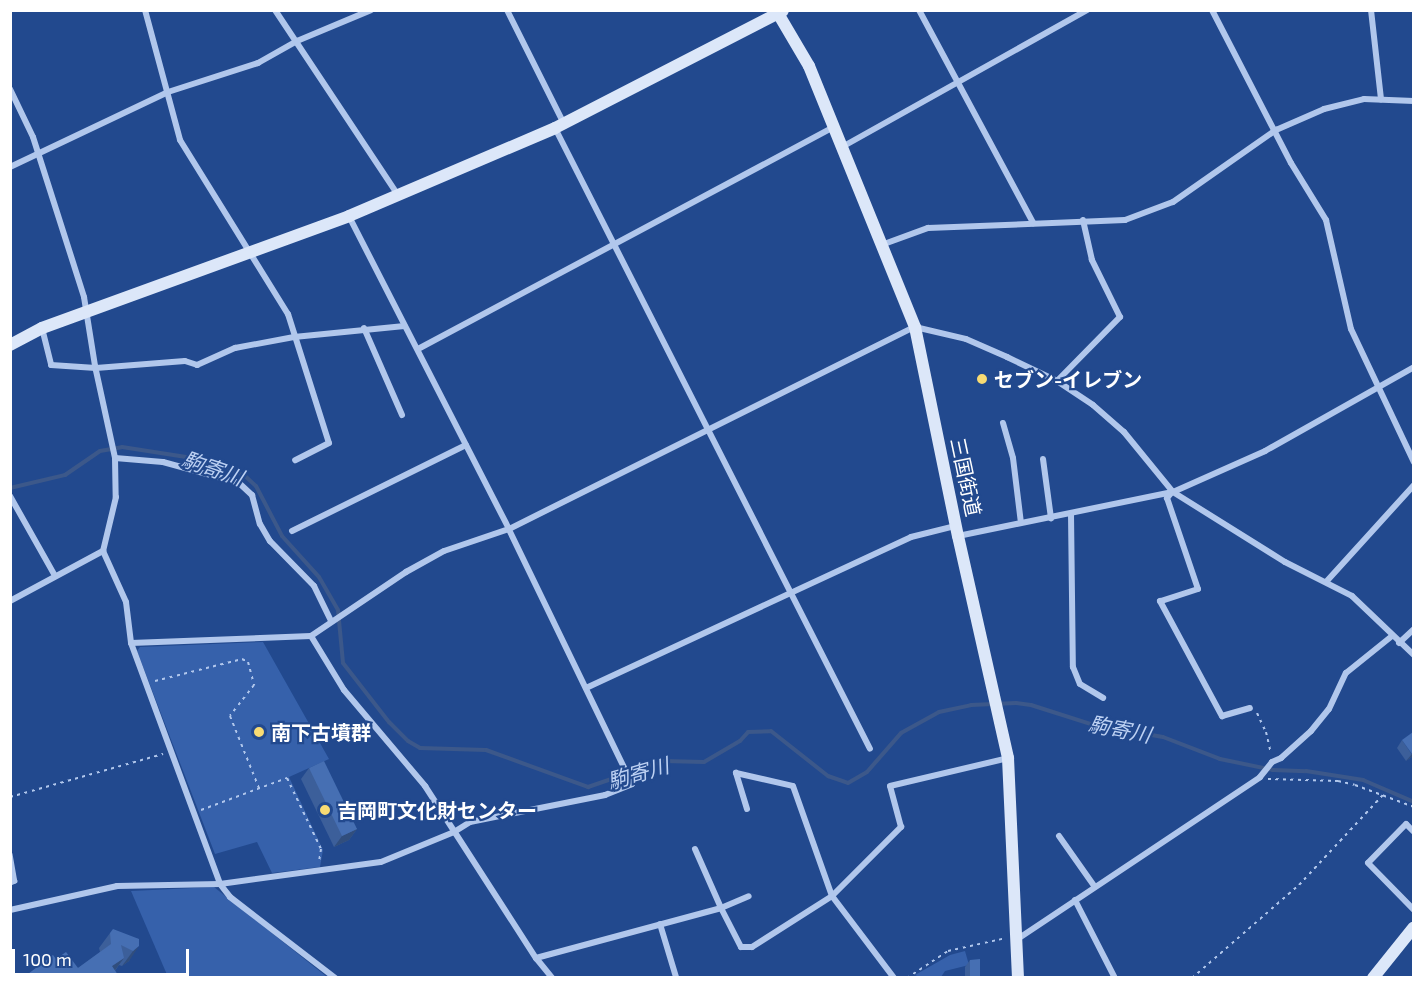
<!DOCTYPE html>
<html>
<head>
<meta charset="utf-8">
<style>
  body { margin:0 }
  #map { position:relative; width:1424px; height:988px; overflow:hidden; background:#22498e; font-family:"Exo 2","Noto Sans JP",sans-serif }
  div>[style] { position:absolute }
  .green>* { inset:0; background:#3661ab }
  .stream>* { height:4px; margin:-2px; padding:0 2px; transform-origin:2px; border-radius:2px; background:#3c588a }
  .path>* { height:2px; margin-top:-1px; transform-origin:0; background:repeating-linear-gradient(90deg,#b1c7ec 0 3px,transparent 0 7.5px) }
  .lane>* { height:4.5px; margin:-2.25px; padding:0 2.25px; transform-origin:2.25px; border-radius:2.25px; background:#b1c7ec }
  .street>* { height:6px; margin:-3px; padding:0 3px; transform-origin:3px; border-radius:3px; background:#b1c7ec }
  .secondary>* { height:12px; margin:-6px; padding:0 6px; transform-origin:6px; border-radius:6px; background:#dce7f9 }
  .wall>* { inset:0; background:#3c5f9a }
  .shaded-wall>* { inset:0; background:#314e7d }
  .building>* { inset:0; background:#466fb3 }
  .dots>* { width:16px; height:16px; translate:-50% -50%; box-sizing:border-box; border:3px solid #22498e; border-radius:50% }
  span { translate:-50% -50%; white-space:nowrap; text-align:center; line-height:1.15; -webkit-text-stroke:4.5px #22498e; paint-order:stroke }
  .poi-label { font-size:20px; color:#fff; font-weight:700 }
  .left { translate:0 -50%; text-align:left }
  .street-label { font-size:20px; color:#fff }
  .water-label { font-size:21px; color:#bdd1f3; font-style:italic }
  .frame { position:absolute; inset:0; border:12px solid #fff; pointer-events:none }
  .scale { position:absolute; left:12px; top:949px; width:177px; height:27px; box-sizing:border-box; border:3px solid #fff; border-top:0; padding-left:8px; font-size:18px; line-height:21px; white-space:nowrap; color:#fff; -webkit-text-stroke:4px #22498e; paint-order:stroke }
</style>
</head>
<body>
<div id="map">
  <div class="green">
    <div style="clip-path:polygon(263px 642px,329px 759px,289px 777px,323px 850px,320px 867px,272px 873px,257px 842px,215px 854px,137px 651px,140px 647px)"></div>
    <div style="clip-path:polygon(214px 887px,327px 977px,168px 977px,131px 891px)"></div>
    <div style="clip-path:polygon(965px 951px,969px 965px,945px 971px,941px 977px,919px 977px,915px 975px,950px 955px)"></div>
  </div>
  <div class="stream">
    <div style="left:10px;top:488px;width:57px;rotate:-13.3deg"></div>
    <div style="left:65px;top:475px;width:42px;rotate:-34.4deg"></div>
    <div style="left:100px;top:451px;width:22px;rotate:-10deg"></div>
    <div style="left:122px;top:447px;width:78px;rotate:8.9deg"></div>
    <div style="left:199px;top:459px;width:48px;rotate:19.6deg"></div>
    <div style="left:244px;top:475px;width:16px;rotate:43deg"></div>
    <div style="left:256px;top:486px;width:56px;rotate:62.5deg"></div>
    <div style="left:282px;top:536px;width:55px;rotate:47.9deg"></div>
    <div style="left:319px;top:577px;width:38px;rotate:60deg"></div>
    <div style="left:338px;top:610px;width:53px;rotate:84.6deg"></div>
    <div style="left:343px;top:663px;width:75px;rotate:52.1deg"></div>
    <div style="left:389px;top:722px;width:27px;rotate:45deg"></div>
    <div style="left:408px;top:741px;width:14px;rotate:30deg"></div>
    <div style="left:420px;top:748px;width:66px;rotate:1.7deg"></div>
    <div style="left:486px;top:750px;width:109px;rotate:19.9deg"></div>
    <div style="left:588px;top:787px;width:80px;rotate:-18.9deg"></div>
    <div style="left:664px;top:761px;width:40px;rotate:1.4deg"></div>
    <div style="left:704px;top:762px;width:42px;rotate:-30.3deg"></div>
    <div style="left:740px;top:741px;width:12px;rotate:-48deg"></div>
    <div style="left:748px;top:732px;width:23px;rotate:-2deg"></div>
    <div style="left:771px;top:731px;width:73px;rotate:38.3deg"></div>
    <div style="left:828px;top:776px;width:21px;rotate:19deg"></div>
    <div style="left:848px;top:783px;width:22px;rotate:-30deg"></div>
    <div style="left:867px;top:772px;width:52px;rotate:-48.9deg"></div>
    <div style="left:901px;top:733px;width:43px;rotate:-28.9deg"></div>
    <div style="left:939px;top:712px;width:33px;rotate:-12deg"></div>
    <div style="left:971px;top:705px;width:45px;rotate:-2.5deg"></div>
    <div style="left:1016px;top:703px;width:15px;rotate:8deg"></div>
    <div style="left:1031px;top:705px;width:63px;rotate:17.6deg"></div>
    <div style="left:1091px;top:724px;width:73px;rotate:10.2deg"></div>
    <div style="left:1163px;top:737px;width:61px;rotate:21.1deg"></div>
    <div style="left:1220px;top:759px;width:54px;rotate:11.7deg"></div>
    <div style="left:1273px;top:770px;width:33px;rotate:2deg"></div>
    <div style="left:1306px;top:771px;width:58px;rotate:9deg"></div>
    <div style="left:1363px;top:780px;width:56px;rotate:23.3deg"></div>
  </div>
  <div class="path">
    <div style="left:155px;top:681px;width:90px;rotate:-14.2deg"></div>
    <div style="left:242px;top:659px;width:7px;rotate:27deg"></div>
    <div style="left:248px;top:662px;width:24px;rotate:75deg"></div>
    <div style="left:254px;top:685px;width:39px;rotate:128deg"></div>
    <div style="left:230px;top:716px;width:78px;rotate:68.1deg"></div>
    <div style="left:1257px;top:713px;width:21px;rotate:65deg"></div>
    <div style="left:1266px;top:732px;width:22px;rotate:77deg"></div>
    <div style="left:1268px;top:779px;width:70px;rotate:1.6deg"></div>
    <div style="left:1338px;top:781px;width:17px;rotate:13deg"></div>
    <div style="left:1355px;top:785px;width:63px;rotate:20.4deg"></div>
    <div style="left:10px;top:797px;width:159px;rotate:-15.7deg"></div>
    <div style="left:201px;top:810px;width:92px;rotate:-20.4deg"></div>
    <div style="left:287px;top:778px;width:79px;rotate:64.4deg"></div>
    <div style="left:321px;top:849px;width:13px;rotate:99deg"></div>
    <div style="left:907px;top:978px;width:49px;rotate:-33.4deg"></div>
    <div style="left:948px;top:951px;width:59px;rotate:-12.6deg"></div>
    <div style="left:1192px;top:978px;width:142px;rotate:-41deg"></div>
    <div style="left:1299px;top:885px;width:123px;rotate:-47deg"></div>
  </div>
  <div class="lane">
    <div style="left:10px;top:854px;width:27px;rotate:80deg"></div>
    <div style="left:15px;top:881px;width:5px;rotate:158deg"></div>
  </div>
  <div class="street">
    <div style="left:145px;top:10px;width:135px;rotate:74.9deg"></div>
    <div style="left:180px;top:140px;width:205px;rotate:58.2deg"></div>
    <div style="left:288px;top:314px;width:135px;rotate:72.4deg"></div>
    <div style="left:329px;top:443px;width:38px;rotate:153deg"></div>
    <div style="left:275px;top:10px;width:222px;rotate:56.4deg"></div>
    <div style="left:507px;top:10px;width:127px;rotate:63.4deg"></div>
    <div style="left:919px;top:10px;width:242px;rotate:61.8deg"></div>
    <div style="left:1212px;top:10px;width:172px;rotate:62.7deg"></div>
    <div style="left:1291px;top:163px;width:67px;rotate:58.4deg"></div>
    <div style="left:1326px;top:220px;width:112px;rotate:77.1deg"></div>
    <div style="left:1351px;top:329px;width:147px;rotate:64.7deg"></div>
    <div style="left:1371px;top:10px;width:90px;rotate:83.6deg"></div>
    <div style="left:10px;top:89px;width:53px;rotate:64.4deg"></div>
    <div style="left:33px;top:137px;width:168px;rotate:72.3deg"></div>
    <div style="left:84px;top:297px;width:70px;rotate:80.9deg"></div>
    <div style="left:95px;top:366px;width:94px;rotate:77.7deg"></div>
    <div style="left:115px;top:458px;width:39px;rotate:89deg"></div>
    <div style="left:116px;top:497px;width:56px;rotate:103.5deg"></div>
    <div style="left:103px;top:551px;width:56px;rotate:65.7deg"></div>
    <div style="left:126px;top:602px;width:41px;rotate:83deg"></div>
    <div style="left:131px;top:643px;width:257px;rotate:69.7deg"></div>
    <div style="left:220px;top:884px;width:16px;rotate:52deg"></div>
    <div style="left:230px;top:897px;width:133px;rotate:37.6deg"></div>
    <div style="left:555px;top:128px;width:696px;rotate:63.1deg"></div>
    <div style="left:842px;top:147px;width:281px;rotate:-29.2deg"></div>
    <div style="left:10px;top:167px;width:175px;rotate:-25.4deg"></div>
    <div style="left:168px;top:92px;width:95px;rotate:-17.9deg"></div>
    <div style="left:258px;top:63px;width:45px;rotate:-29.4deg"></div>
    <div style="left:297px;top:41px;width:80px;rotate:-22.7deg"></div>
    <div style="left:884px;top:244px;width:47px;rotate:-20deg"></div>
    <div style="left:928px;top:228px;width:197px;rotate:-2.3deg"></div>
    <div style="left:1125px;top:220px;width:51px;rotate:-20.6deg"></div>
    <div style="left:1173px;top:202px;width:126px;rotate:-35deg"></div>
    <div style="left:1276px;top:130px;width:52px;rotate:-23.6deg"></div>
    <div style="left:1324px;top:109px;width:41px;rotate:-14deg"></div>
    <div style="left:1364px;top:99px;width:50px;rotate:2.3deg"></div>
    <div style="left:42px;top:328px;width:38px;rotate:76deg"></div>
    <div style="left:51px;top:365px;width:45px;rotate:3.8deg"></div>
    <div style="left:96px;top:368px;width:89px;rotate:-4.5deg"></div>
    <div style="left:185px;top:361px;width:13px;rotate:18deg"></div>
    <div style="left:197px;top:365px;width:42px;rotate:-24.1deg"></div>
    <div style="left:235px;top:348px;width:60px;rotate:-10.6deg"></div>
    <div style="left:294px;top:337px;width:111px;rotate:-5.7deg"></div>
    <div style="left:364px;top:328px;width:95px;rotate:66.4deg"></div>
    <div style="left:418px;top:349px;width:472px;rotate:-28.1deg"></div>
    <div style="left:1057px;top:381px;width:90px;rotate:-45.5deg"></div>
    <div style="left:1120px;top:317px;width:64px;rotate:-116.2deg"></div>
    <div style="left:1092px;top:260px;width:41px;rotate:-102.7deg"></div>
    <div style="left:1003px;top:423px;width:36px;rotate:74deg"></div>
    <div style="left:1013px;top:458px;width:65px;rotate:83deg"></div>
    <div style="left:115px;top:458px;width:48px;rotate:4.8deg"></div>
    <div style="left:163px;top:462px;width:79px;rotate:15.4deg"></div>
    <div style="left:239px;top:483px;width:18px;rotate:43deg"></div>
    <div style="left:252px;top:495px;width:30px;rotate:75deg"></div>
    <div style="left:260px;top:524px;width:20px;rotate:60deg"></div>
    <div style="left:270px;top:541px;width:63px;rotate:45.6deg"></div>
    <div style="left:314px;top:586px;width:39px;rotate:64deg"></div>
    <div style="left:1043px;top:459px;width:60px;rotate:82.3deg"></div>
    <div style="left:1172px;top:492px;width:8px;rotate:130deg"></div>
    <div style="left:1167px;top:498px;width:96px;rotate:71.2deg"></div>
    <div style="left:1198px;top:589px;width:40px;rotate:162deg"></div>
    <div style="left:1160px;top:601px;width:131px;rotate:61.7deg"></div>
    <div style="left:1222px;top:716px;width:29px;rotate:-16deg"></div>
    <div style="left:10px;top:496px;width:92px;rotate:60.6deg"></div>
    <div style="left:1071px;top:514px;width:153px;rotate:89.3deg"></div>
    <div style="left:1073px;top:667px;width:18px;rotate:68deg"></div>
    <div style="left:1080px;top:684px;width:27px;rotate:31deg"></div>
    <div style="left:292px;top:531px;width:194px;rotate:-26.3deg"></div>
    <div style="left:958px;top:536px;width:219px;rotate:-11.6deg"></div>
    <div style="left:1173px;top:492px;width:101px;rotate:-24deg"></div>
    <div style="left:1265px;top:451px;width:171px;rotate:-29.4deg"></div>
    <div style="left:1326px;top:582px;width:131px;rotate:-47.8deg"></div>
    <div style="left:10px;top:601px;width:106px;rotate:-28.3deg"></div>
    <div style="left:311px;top:636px;width:63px;rotate:58.6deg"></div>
    <div style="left:344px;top:690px;width:126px;rotate:49.8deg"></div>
    <div style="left:425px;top:786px;width:205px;rotate:57.2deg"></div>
    <div style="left:536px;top:958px;width:26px;rotate:51deg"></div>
    <div style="left:131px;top:643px;width:180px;rotate:-2.2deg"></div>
    <div style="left:311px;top:636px;width:115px;rotate:-34deg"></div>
    <div style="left:406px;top:572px;width:43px;rotate:-28.9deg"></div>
    <div style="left:444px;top:551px;width:69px;rotate:-18.7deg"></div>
    <div style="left:509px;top:529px;width:453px;rotate:-26.5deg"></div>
    <div style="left:915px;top:327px;width:52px;rotate:13.2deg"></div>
    <div style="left:966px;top:339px;width:45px;rotate:23.7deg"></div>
    <div style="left:1007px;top:357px;width:55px;rotate:25.6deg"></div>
    <div style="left:1057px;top:381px;width:43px;rotate:33.7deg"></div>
    <div style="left:1093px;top:405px;width:41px;rotate:41.1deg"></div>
    <div style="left:1124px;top:432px;width:77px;rotate:50.8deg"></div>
    <div style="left:1173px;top:492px;width:132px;rotate:32deg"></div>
    <div style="left:1285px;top:562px;width:75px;rotate:26.9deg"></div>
    <div style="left:1352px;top:596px;width:86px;rotate:43.6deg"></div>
    <div style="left:1399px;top:643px;width:21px;rotate:-43deg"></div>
    <div style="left:586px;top:688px;width:358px;rotate:-24.9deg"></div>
    <div style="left:911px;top:537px;width:45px;rotate:-14deg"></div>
    <div style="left:747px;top:809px;width:38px;rotate:-107deg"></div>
    <div style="left:736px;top:773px;width:58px;rotate:12.8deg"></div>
    <div style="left:793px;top:786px;width:117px;rotate:70.5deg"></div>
    <div style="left:832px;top:896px;width:103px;rotate:52.9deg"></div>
    <div style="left:1414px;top:832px;width:11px;rotate:-135deg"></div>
    <div style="left:1406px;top:824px;width:54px;rotate:134.3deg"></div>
    <div style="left:1368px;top:863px;width:66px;rotate:45.6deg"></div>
    <div style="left:1059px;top:836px;width:62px;rotate:54.8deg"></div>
    <div style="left:695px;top:849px;width:64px;rotate:66.2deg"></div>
    <div style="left:721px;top:908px;width:30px;rotate:-23deg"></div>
    <div style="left:1075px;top:900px;width:88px;rotate:62.9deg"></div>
    <div style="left:10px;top:910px;width:110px;rotate:-12.6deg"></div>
    <div style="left:117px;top:886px;width:103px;rotate:-1.1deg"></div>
    <div style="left:220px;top:884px;width:162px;rotate:-7.8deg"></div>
    <div style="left:381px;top:862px;width:79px;rotate:-22.3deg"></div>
    <div style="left:454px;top:832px;width:19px;rotate:-32deg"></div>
    <div style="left:470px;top:822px;width:138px;rotate:-11.3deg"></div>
    <div style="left:605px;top:795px;width:29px;rotate:-22deg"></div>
    <div style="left:632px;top:784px;width:283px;rotate:-115.8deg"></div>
    <div style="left:509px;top:529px;width:352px;rotate:-117.1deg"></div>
    <div style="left:660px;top:924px;width:55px;rotate:73.2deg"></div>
    <div style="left:1016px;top:940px;width:293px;rotate:-33.7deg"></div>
    <div style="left:1260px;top:777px;width:19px;rotate:-51deg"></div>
    <div style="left:1272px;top:762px;width:10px;rotate:-24deg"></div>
    <div style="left:1281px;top:758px;width:40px;rotate:-42deg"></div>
    <div style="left:1311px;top:731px;width:28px;rotate:-51deg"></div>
    <div style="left:1329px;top:709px;width:40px;rotate:-65deg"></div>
    <div style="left:1346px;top:673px;width:59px;rotate:-38.8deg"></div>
    <div style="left:536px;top:958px;width:192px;rotate:-15.1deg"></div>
    <div style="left:721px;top:908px;width:44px;rotate:62.9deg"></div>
    <div style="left:741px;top:947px;width:11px"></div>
    <div style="left:752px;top:947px;width:95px;rotate:-32.5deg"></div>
    <div style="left:832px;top:896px;width:98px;rotate:-45deg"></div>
    <div style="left:901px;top:827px;width:42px;rotate:-105deg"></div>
    <div style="left:890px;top:786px;width:121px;rotate:-13.3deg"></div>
  </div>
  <div class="secondary">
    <div style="left:776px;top:10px;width:65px;rotate:59.5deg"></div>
    <div style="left:809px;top:66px;width:282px;rotate:67.9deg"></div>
    <div style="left:915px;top:327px;width:213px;rotate:78.4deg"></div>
    <div style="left:958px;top:536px;width:228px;rotate:77.3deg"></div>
    <div style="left:1008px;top:758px;width:220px;rotate:87.4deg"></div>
    <div style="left:10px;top:345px;width:36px;rotate:-28deg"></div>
    <div style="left:42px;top:328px;width:327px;rotate:-20deg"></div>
    <div style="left:349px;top:216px;width:224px;rotate:-23.1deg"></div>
    <div style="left:555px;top:128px;width:256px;rotate:-27.2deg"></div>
    <div style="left:1373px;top:978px;width:65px;rotate:-51.2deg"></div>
  </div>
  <div class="wall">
    <div style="clip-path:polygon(1402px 740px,1413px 756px,1406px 761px,1397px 748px)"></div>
    <div style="clip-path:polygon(309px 768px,357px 829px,349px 840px,334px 847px,301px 779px)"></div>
    <div style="clip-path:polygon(110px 933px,139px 939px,129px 961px,122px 966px,119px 965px,115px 971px,118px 975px,116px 978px,24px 978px,56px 959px,78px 968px,100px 952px,99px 948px)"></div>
    <div style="clip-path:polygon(970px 960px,980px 978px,965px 978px,965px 967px)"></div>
  </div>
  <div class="shaded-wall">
    <div style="clip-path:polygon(1413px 753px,1413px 756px,1406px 761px,1412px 754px)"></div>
    <div style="clip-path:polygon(357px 829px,349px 840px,334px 847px,342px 836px)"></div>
    <div style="clip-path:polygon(139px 946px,129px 961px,122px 966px,133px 951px)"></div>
    <div style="clip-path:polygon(124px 958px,113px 973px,112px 966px)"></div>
  </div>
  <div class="building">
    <div style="clip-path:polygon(1413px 732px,1413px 753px,1412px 754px,1402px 740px)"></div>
    <div style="clip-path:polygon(324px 761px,357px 829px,342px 836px,309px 768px)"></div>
    <div style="clip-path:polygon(113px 929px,139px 939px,139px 946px,133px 951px,121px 945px,124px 958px,112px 966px,118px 975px,114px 978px,24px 977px,53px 955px,56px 959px,66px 952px,78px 968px,111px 944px,110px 933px)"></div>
    <div style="clip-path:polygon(980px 959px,980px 978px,970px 978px,970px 960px)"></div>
    <div style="clip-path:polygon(1015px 976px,1015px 978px,1000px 978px,1000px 977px)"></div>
  </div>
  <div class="dots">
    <div style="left:982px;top:379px;background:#f8db73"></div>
    <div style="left:259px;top:732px;background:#f8db73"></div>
    <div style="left:325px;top:810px;background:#f8db73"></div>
  </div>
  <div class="poi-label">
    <span class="left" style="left:994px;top:379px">セブン-イレブン</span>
    <span class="left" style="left:271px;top:732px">南下古墳群</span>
    <span class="left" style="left:337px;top:810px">吉岡町文化財センター</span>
  </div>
  <div class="street-label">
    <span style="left:966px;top:477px;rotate:78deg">三国街道</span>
  </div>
  <div class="water-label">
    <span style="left:213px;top:468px;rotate:19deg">駒寄川</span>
    <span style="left:1120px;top:729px;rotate:11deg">駒寄川</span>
    <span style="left:638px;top:773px;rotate:-16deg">駒寄川</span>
  </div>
  <div class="frame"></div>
  <div class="scale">100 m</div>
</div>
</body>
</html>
